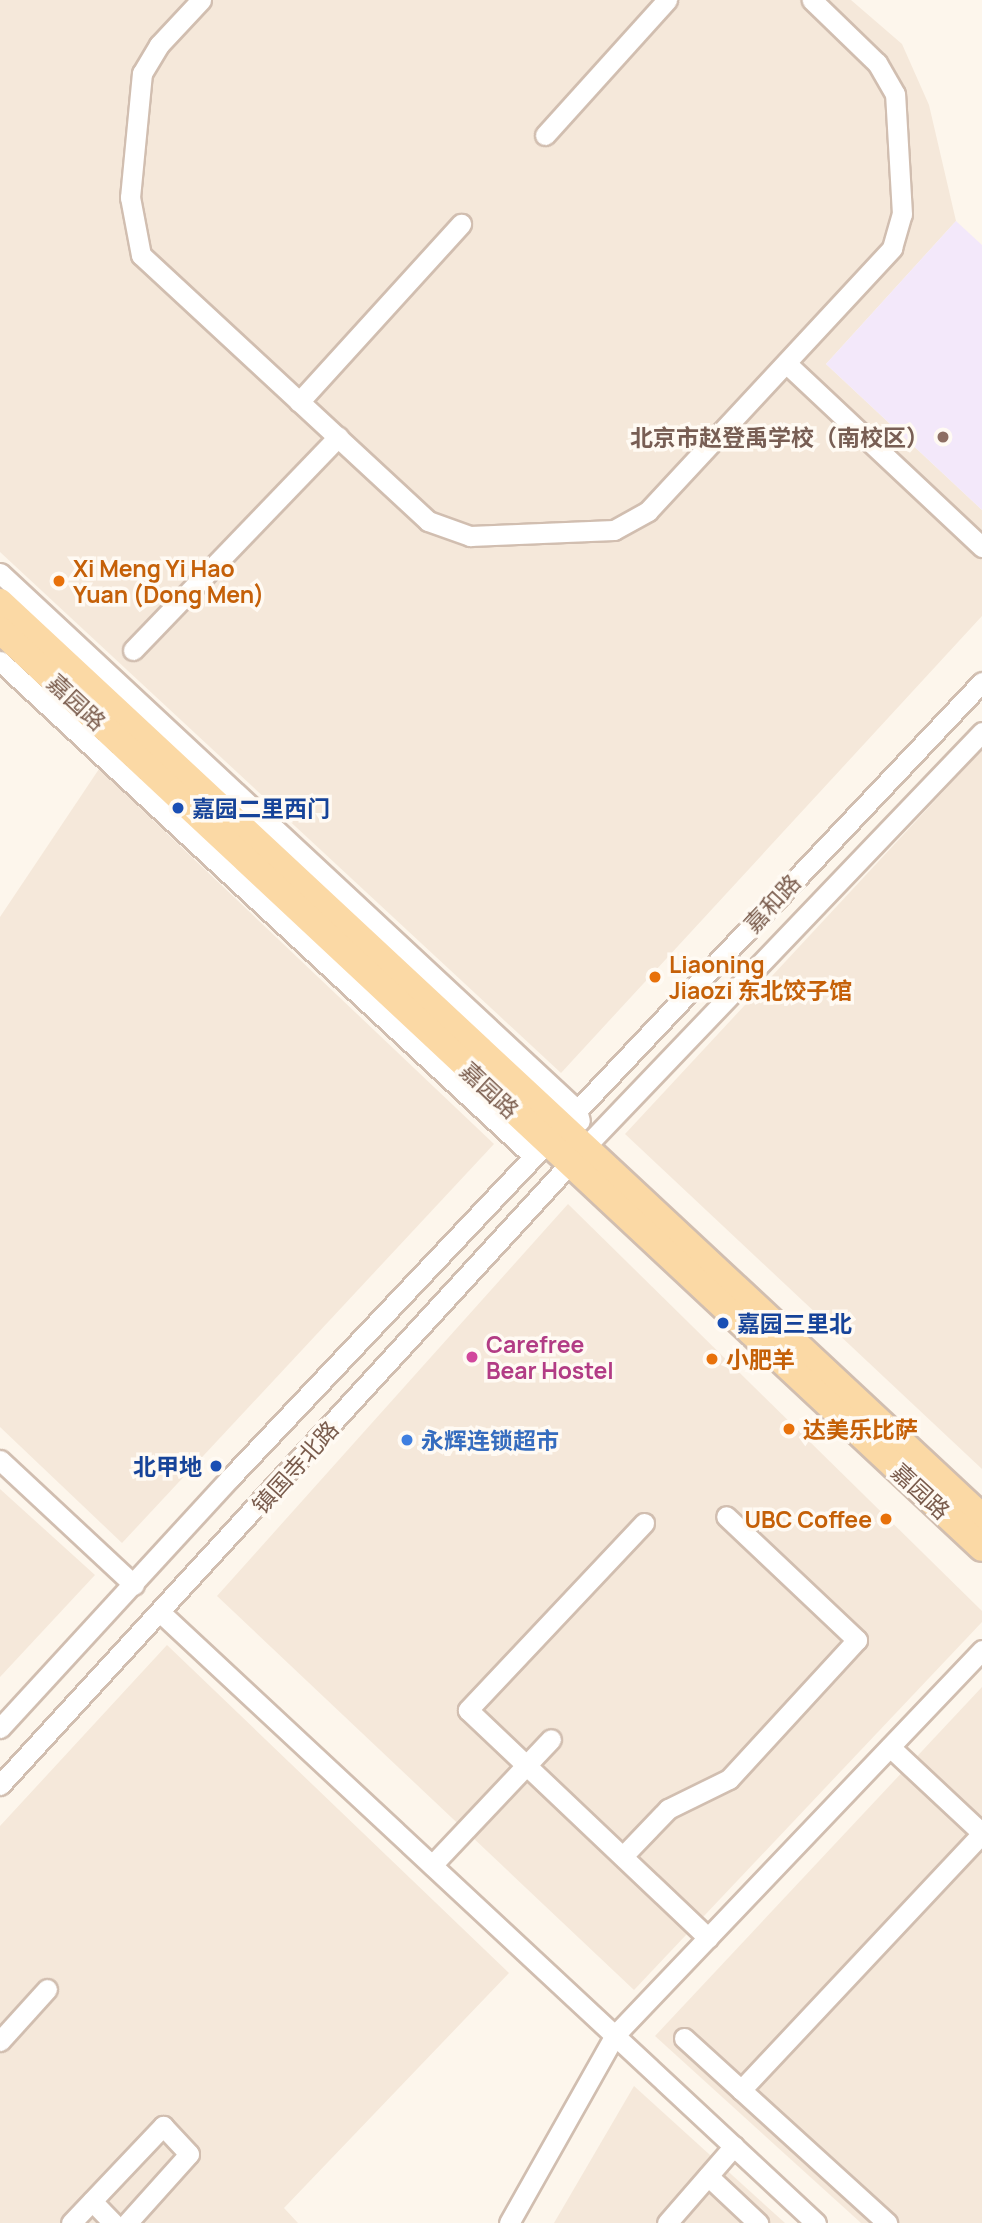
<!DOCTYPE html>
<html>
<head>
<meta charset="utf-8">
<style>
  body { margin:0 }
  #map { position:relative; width:982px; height:2223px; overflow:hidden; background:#fdf6ec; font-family:Manrope,"Noto Sans SC",sans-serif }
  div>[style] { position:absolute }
  .residential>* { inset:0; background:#f5e8da }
  .education>* { inset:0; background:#f3e8fa }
  .roads { filter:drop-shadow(2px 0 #d1beb0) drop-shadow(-2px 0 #d1beb0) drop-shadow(0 2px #d1beb0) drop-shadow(0 -2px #d1beb0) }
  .minor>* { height:19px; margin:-9.5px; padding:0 9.5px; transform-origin:9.5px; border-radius:9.5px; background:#fff }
  .major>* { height:26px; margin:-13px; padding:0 13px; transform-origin:13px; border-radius:13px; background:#fbd9a5 }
  .dots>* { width:19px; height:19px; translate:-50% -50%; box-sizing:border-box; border:4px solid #fffaf3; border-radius:50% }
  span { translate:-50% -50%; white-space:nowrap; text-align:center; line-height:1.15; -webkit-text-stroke:7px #fffaf3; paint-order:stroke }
  .education-label { font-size:23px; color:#785e54; font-weight:700 }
  .right { translate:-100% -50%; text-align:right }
  .food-label { font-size:23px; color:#c56008; font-weight:700 }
  .left { translate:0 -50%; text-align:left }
  .street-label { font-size:23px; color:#7a5c4d }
  .transit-label { font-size:23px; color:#164399; font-weight:700 }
  .hotel-label { font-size:23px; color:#b23c85; font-weight:700 }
  .shop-label { font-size:23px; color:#366cbe; font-weight:700 }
</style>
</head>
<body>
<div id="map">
  <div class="residential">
    <div style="clip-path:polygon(0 0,851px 0,902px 44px,929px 105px,956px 221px,826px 364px,982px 510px,982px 616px,561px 1073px,0 552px)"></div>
    <div style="clip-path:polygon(982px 750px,982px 1469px,625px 1134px)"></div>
    <div style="clip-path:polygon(99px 769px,494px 1144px,122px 1543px,0 1427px,0 917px)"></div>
    <div style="clip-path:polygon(568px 1204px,982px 1611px,982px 1622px,634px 1990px,217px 1596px)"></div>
    <div style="clip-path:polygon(0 1489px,95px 1575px,0 1677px)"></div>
    <div style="clip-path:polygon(167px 1645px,509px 1973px,284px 2208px,298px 2223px,0 2223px,0 1826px)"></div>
    <div style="clip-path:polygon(982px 1687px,982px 2223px,861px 2223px,655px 2036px)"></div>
    <div style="clip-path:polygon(634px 2086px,785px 2223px,554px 2223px)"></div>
  </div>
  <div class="education">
    <div style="clip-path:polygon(956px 221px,982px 245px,982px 510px,826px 364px)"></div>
  </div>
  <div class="roads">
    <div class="minor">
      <div style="left:201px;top:0;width:62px;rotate:133deg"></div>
      <div style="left:159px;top:45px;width:33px;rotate:121deg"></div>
      <div style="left:142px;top:73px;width:125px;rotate:95.5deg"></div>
      <div style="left:130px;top:197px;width:59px;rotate:79.3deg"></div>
      <div style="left:141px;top:255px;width:391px;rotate:42.8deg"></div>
      <div style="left:428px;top:521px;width:45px;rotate:19.7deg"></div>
      <div style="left:470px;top:536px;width:144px;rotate:-2.4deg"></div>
      <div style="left:614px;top:530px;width:39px;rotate:-29deg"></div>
      <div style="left:648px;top:511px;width:359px;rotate:-47.1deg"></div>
      <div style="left:892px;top:248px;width:35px;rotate:-74deg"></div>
      <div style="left:902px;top:214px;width:120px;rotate:-93.3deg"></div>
      <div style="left:895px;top:94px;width:36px;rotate:-120deg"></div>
      <div style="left:877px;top:63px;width:91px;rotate:-135.9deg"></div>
      <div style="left:545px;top:135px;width:182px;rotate:-47.9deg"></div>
      <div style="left:786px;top:363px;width:269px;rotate:43.2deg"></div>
      <div style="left:299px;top:402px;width:241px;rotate:-47.7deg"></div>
      <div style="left:0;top:573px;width:788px;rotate:42.94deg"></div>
      <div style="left:577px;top:1110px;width:11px;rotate:75deg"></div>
      <div style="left:133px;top:650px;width:296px;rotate:-46.1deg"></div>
      <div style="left:0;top:661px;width:727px;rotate:42.88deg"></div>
      <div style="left:0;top:1460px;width:183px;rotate:43deg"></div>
      <div style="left:644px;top:1523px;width:257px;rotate:133.3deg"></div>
      <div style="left:468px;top:1710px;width:331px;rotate:43.5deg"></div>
      <div style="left:161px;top:1613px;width:895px;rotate:42.96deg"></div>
      <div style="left:0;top:1728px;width:340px;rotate:-47.4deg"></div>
      <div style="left:230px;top:1478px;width:1095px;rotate:-46.63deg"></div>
      <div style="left:890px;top:1747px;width:126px;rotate:43.1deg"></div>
      <div style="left:0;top:1785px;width:867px;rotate:-47.48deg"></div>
      <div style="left:586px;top:1146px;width:573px;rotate:-46.27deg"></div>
      <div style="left:623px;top:1856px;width:65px;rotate:-46.2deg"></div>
      <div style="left:668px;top:1809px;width:68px;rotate:-26.2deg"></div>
      <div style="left:729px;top:1779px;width:189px;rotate:-47.4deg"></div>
      <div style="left:857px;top:1640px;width:180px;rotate:-136.6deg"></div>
      <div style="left:432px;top:1865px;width:173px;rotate:-46.6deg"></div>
      <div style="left:684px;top:2038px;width:275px;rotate:42.3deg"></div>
      <div style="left:0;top:2041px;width:70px;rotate:-47.9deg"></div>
      <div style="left:741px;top:2090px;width:352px;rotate:-46.8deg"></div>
      <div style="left:708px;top:2176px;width:69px;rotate:43.2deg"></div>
      <div style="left:92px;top:2201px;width:30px;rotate:46deg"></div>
      <div style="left:71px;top:2223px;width:134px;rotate:-46.5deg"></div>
      <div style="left:163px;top:2126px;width:38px;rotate:47deg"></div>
      <div style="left:189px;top:2154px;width:93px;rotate:131.9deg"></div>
      <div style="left:509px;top:2223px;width:216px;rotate:-60.6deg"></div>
      <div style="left:615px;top:2035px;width:532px;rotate:-46.37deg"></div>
      <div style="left:667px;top:2223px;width:102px;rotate:-49deg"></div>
    </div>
    <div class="major">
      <div style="left:0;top:602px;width:1342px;rotate:42.98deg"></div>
      <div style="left:0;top:630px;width:1344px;rotate:43.07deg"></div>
    </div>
  </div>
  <div class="dots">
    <div style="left:943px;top:437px;background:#8d6e63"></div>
    <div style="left:59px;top:581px;background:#e8710a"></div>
    <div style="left:178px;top:808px;background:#1a4fb4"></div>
    <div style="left:655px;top:977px;background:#e8710a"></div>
    <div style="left:723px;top:1323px;background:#1a4fb4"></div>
    <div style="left:472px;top:1357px;background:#d1479c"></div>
    <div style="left:712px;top:1359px;background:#e8710a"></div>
    <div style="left:789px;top:1429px;background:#e8710a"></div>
    <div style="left:407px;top:1440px;background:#3f7fe0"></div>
    <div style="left:216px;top:1466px;background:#1a4fb4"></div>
    <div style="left:886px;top:1519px;background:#e8710a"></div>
  </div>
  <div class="education-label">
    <span class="right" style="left:929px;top:437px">北京市赵登禹学校（南校区）</span>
  </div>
  <div class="food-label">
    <span class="left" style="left:73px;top:581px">Xi Meng Yi Hao<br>Yuan (Dong Men)</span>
    <span class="left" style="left:669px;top:977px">Liaoning<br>Jiaozi 东北饺子馆</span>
    <span class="left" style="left:726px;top:1359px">小肥羊</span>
    <span class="left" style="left:803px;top:1429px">达美乐比萨</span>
    <span class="right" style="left:872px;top:1519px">UBC Coffee</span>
  </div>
  <div class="street-label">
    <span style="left:77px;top:702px;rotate:43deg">嘉园路</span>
    <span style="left:772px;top:903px;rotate:-47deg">嘉和路</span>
    <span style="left:490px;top:1090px;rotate:43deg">嘉园路</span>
    <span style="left:295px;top:1467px;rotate:-48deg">镇国寺北路</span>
    <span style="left:921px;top:1491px;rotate:43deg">嘉园路</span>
  </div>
  <div class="transit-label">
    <span class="left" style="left:192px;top:808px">嘉园二里西门</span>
    <span class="left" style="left:737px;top:1323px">嘉园三里北</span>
    <span class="right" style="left:202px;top:1466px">北甲地</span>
  </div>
  <div class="hotel-label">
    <span class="left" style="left:486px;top:1357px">Carefree<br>Bear Hostel</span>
  </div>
  <div class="shop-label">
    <span class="left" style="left:421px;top:1440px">永辉连锁超市</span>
  </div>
</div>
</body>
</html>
